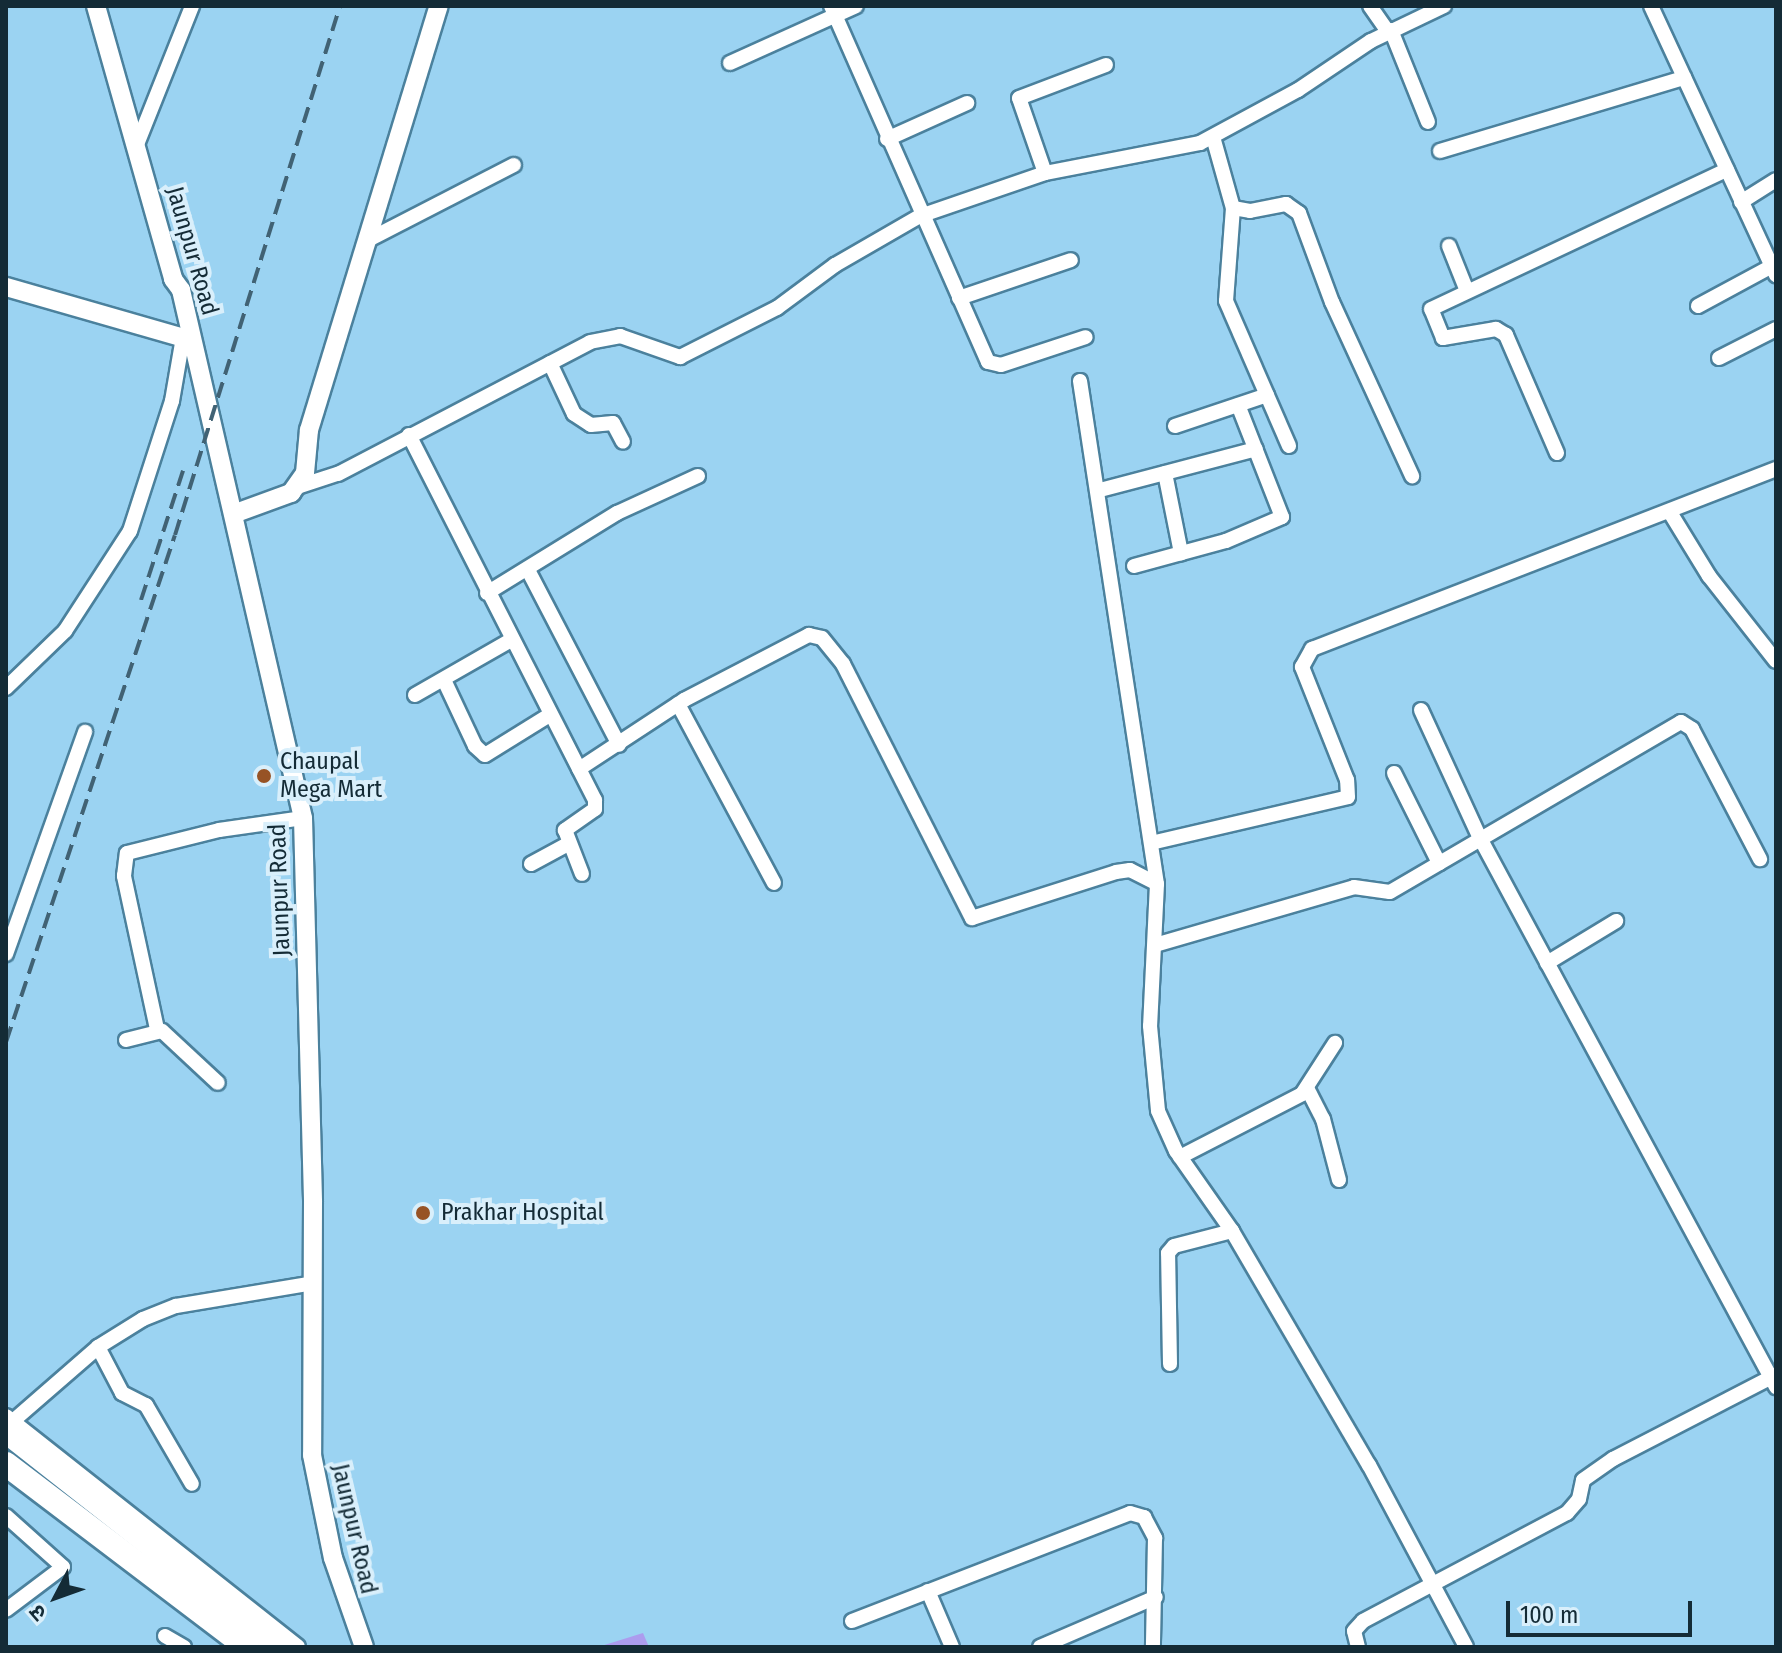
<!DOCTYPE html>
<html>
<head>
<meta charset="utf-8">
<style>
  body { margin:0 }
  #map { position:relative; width:1782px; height:1653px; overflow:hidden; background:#9bd3f2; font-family:"Fira Sans Condensed","Noto Sans Devanagari",sans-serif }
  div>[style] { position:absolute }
  .water>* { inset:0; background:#ac9cee }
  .roads { filter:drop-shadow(2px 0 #4b819d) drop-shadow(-2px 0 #4b819d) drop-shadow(0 2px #4b819d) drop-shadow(0 -2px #4b819d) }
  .minor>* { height:14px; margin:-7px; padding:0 7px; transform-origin:7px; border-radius:7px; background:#fff }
  .tertiary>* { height:18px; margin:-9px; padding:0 9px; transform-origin:9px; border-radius:9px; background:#fff }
  .trunk>* { height:24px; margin:-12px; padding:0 12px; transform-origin:12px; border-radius:12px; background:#fff }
  .rail>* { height:4px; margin-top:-2px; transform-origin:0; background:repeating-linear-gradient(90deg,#416274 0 16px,transparent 0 24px) }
  .dots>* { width:22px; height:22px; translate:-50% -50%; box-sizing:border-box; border:4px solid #d9effb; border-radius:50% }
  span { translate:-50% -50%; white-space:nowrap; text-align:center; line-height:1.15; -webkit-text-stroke:8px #d9effb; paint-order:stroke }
  .street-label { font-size:24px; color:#142b36 }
  .poi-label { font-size:24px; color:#142b36 }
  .left { translate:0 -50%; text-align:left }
  .frame { position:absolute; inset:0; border:8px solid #142b36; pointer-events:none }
  .north { position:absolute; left:16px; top:1557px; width:80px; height:80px; -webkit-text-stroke:6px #d9effb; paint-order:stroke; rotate:229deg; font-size:22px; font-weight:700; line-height:32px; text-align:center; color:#142b36 }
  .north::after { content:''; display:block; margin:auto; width:28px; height:36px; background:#142b36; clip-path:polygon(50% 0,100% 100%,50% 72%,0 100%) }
  .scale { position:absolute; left:1506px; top:1601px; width:186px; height:36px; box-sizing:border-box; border:4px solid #142b36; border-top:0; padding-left:10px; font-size:24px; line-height:28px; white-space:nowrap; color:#142b36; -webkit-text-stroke:6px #d9effb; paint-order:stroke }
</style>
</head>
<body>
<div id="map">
  <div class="water">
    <div style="clip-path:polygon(643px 1633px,649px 1647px,598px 1647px)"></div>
  </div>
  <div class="roads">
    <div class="minor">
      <div style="left:831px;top:6px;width:389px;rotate:66.2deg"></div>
      <div style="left:988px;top:362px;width:13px;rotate:13deg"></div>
      <div style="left:1001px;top:365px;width:89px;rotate:-18.2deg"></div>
      <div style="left:1370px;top:6px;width:32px;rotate:55deg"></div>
      <div style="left:1651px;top:6px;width:297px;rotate:65.1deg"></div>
      <div style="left:1391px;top:30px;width:99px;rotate:68.1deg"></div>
      <div style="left:730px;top:63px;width:138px;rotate:-24.3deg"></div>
      <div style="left:1213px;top:137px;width:74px;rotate:74.3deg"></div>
      <div style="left:1233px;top:208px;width:93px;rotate:94.3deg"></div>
      <div style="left:1226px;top:301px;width:158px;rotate:66.5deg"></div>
      <div style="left:887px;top:139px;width:88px;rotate:-24.2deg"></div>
      <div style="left:136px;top:147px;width:152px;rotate:-68.3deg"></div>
      <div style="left:1440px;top:151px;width:255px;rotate:-16.7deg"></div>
      <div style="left:1045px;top:173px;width:79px;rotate:-109.1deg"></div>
      <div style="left:1019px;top:98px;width:93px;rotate:-20.8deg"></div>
      <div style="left:1741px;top:202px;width:41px;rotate:-32.2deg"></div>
      <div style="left:1233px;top:208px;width:17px;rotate:10deg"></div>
      <div style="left:1250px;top:211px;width:37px;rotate:-11deg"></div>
      <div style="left:1286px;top:204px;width:16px;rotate:35deg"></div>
      <div style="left:1299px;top:213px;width:95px;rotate:69.7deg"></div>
      <div style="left:1332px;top:302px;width:192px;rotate:65.3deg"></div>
      <div style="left:368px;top:240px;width:164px;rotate:-27.2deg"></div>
      <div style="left:1449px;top:246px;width:48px;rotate:68.2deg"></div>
      <div style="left:959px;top:298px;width:118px;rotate:-18.7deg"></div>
      <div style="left:1698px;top:306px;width:84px;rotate:-28.4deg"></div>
      <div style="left:1719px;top:358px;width:64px;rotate:-27deg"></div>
      <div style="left:550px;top:363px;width:56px;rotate:64.8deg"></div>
      <div style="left:574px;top:414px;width:20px;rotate:33deg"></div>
      <div style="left:591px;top:425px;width:22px;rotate:-5deg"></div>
      <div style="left:613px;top:423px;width:21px;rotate:62deg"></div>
      <div style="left:1080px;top:381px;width:509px;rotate:81.3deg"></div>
      <div style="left:1157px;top:884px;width:142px;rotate:92.8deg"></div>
      <div style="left:1150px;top:1026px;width:85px;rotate:84.6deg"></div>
      <div style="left:1158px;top:1111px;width:44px;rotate:65.8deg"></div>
      <div style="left:1176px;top:1151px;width:98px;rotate:55deg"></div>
      <div style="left:1232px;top:1231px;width:271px;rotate:59.7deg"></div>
      <div style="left:1369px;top:1465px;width:206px;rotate:61.9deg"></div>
      <div style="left:1175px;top:426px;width:97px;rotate:-18.6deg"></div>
      <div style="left:409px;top:435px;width:410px;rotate:63deg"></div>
      <div style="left:595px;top:800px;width:9px;rotate:90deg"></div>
      <div style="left:595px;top:809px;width:37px;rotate:145deg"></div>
      <div style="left:565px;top:830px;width:47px;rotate:68.9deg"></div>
      <div style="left:1557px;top:453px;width:129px;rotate:-113.4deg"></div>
      <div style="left:1506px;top:335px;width:12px;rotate:-149deg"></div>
      <div style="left:1496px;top:329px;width:54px;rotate:170.4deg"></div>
      <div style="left:1443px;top:338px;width:31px;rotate:-112deg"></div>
      <div style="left:1431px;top:309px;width:327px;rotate:-25.2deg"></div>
      <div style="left:1165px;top:473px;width:82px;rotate:78.7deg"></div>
      <div style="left:300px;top:486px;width:40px;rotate:-18deg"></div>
      <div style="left:338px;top:474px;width:284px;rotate:-27.6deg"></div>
      <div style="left:590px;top:342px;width:31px;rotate:-11deg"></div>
      <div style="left:620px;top:336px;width:64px;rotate:19.3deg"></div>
      <div style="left:680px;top:357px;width:109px;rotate:-26.8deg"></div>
      <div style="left:777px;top:308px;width:72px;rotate:-36.6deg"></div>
      <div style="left:835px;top:265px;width:98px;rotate:-30deg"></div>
      <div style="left:920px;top:216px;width:132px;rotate:-19deg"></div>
      <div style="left:1045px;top:173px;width:158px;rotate:-11deg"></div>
      <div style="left:1200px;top:143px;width:111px;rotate:-28.4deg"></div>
      <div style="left:1298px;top:90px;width:88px;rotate:-33.9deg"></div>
      <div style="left:1371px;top:41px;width:81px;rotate:-25.6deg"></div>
      <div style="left:1100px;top:490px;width:161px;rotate:-14.7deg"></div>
      <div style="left:1671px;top:514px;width:73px;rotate:58.5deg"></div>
      <div style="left:1709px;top:576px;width:108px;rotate:51.8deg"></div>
      <div style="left:1134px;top:566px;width:95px;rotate:-15.2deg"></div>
      <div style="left:1226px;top:541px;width:61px;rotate:-23.2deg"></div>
      <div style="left:1282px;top:517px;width:120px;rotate:-111.4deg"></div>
      <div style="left:528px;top:570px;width:197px;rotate:62.5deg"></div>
      <div style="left:487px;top:593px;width:153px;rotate:-31.6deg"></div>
      <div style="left:617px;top:513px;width:89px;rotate:-24.6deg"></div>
      <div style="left:444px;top:680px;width:73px;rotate:64.8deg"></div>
      <div style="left:475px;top:746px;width:13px;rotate:42deg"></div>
      <div style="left:485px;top:755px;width:74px;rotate:-31.8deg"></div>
      <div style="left:6px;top:688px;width:82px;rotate:-44deg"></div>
      <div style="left:65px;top:631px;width:119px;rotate:-57deg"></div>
      <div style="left:130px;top:531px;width:137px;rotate:-72.1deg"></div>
      <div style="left:172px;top:401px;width:65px;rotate:-80.2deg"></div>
      <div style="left:415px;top:695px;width:111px;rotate:-29.8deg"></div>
      <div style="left:678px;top:704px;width:203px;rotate:61.8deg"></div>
      <div style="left:1421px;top:710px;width:141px;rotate:65.3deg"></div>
      <div style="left:1480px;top:838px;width:624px;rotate:61.67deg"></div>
      <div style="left:579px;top:769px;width:126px;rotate:-33.3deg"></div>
      <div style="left:684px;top:700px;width:141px;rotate:-27.5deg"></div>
      <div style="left:809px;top:635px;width:13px;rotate:13deg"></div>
      <div style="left:822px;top:638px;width:33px;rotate:51deg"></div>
      <div style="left:843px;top:664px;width:285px;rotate:63.1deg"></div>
      <div style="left:972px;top:918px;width:151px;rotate:-17.7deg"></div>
      <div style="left:1116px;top:872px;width:14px;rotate:-8deg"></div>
      <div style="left:1130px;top:870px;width:30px;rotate:27deg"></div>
      <div style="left:1394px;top:773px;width:101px;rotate:63.4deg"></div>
      <div style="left:1151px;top:843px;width:202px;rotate:-13.1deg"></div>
      <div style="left:1348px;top:797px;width:17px;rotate:-93deg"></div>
      <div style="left:1347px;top:780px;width:122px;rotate:-111.7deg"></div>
      <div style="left:1302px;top:667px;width:21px;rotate:-61deg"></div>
      <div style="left:1312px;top:649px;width:498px;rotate:-21.2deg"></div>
      <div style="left:531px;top:864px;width:42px;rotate:-28.4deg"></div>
      <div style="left:1155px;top:945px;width:207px;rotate:-16.2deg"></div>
      <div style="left:1354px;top:887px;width:36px;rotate:8deg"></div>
      <div style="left:1390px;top:892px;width:337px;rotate:-30.3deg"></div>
      <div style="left:1681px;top:722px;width:13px;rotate:32deg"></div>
      <div style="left:1692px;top:729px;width:147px;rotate:62.4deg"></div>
      <div style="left:6px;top:954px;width:236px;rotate:-70.4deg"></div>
      <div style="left:1547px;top:963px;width:81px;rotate:-31.3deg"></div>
      <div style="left:157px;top:1029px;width:157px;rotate:-102.2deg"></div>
      <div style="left:124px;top:876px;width:23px;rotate:-83deg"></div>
      <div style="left:127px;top:853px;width:95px;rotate:-14deg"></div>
      <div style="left:219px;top:830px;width:85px;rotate:-8.1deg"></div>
      <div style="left:126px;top:1040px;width:37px;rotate:-14deg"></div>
      <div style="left:162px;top:1031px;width:76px;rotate:42.9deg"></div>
      <div style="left:1307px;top:1088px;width:35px;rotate:63deg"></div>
      <div style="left:1323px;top:1119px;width:63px;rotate:75.3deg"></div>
      <div style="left:1180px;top:1157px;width:137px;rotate:-27.3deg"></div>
      <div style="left:1302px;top:1094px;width:61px;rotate:-57.1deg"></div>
      <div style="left:98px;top:1347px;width:52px;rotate:62.4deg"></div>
      <div style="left:122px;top:1393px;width:27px;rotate:27deg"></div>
      <div style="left:146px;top:1405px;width:91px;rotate:59.8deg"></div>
      <div style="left:1170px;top:1364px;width:111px;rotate:-91deg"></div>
      <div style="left:1168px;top:1253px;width:9px;rotate:-49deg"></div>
      <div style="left:1174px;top:1246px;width:60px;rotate:-14.5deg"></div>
      <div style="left:6px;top:1416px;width:372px;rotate:38.3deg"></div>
      <div style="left:13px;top:1421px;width:113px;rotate:-41deg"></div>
      <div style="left:98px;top:1347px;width:53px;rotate:-31.9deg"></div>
      <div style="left:143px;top:1319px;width:35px;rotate:-22deg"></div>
      <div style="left:176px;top:1306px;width:139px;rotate:-9.5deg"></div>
      <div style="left:6px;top:1516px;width:76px;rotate:41.8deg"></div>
      <div style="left:63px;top:1567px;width:71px;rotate:143deg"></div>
      <div style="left:928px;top:1591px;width:61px;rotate:66.8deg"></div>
      <div style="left:852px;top:1621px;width:298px;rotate:-21.2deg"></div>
      <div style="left:1130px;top:1513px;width:15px;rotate:16deg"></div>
      <div style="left:1144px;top:1517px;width:24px;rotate:62deg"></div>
      <div style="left:1155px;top:1538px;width:109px;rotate:91.1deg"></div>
      <div style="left:165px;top:1636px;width:22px;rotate:30deg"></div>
      <div style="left:1040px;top:1647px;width:126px;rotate:-23.3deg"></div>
      <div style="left:1358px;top:1647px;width:16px;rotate:-104deg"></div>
      <div style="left:1354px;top:1631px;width:13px;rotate:-48deg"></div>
      <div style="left:1363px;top:1621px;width:231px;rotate:-27.9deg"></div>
      <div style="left:1567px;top:1513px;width:18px;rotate:-49deg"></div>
      <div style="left:1579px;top:1499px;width:19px;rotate:-78deg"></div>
      <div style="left:1583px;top:1480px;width:37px;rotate:-35deg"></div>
      <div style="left:1613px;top:1459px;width:183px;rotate:-27.3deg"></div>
    </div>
    <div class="tertiary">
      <div style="left:96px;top:6px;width:284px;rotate:74.2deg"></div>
      <div style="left:173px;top:279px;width:14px;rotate:54deg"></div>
      <div style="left:181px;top:290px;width:542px;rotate:76.99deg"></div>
      <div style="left:303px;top:818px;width:384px;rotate:88.5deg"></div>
      <div style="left:313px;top:1202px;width:253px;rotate:90.2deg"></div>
      <div style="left:312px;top:1455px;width:105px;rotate:78.5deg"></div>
      <div style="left:333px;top:1558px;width:94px;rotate:70.8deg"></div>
      <div style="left:6px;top:287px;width:192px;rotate:16deg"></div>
      <div style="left:236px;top:513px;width:59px;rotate:-20deg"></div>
      <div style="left:291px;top:493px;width:24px;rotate:-55deg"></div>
      <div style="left:305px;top:473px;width:43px;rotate:-84.7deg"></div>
      <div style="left:309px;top:430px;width:443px;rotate:-73deg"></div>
    </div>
    <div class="trunk">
      <div style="left:6px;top:1431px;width:349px;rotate:38.2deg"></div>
      <div style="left:6px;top:1464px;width:303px;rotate:37.2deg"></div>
    </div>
  </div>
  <div class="rail">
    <div style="left:141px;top:600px;width:136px;rotate:-72deg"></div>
    <div style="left:6px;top:1042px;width:534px;rotate:-71.57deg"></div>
    <div style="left:175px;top:535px;width:554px;rotate:-72.68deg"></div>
  </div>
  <div class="dots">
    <div style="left:264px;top:776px;background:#975325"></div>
    <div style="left:423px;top:1213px;background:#975325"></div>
  </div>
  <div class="street-label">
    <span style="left:192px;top:251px;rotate:74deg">Jaunpur Road</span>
    <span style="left:280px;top:890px;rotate:-92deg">Jaunpur Road</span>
    <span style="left:354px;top:1529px;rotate:77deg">Jaunpur Road</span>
  </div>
  <div class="poi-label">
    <span class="left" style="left:280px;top:776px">Chaupal<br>Mega Mart</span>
    <span class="left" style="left:441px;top:1213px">Prakhar Hospital</span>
  </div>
  <div class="frame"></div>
  <div class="north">उ</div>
  <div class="scale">100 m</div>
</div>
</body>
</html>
